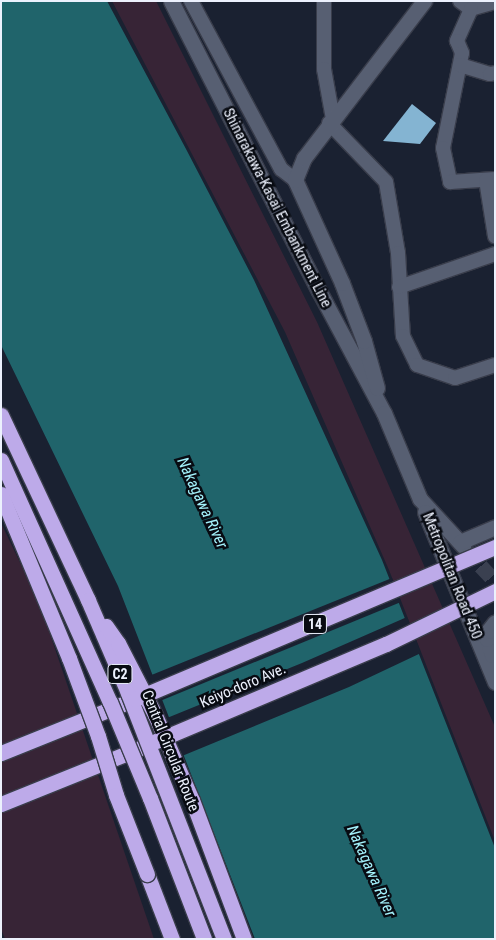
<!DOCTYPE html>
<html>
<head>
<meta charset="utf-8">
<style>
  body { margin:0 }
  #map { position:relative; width:496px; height:940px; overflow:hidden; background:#1a2131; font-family:"Roboto Condensed",sans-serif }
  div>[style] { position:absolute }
  .green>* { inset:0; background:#372436 }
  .water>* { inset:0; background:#20646b }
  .pier>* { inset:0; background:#1a2131 }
  .building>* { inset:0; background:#84b4d2 }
  .secondary-tunnel>* { height:15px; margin-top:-7.5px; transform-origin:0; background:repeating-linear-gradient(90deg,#3a4050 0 15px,transparent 0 23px) }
  .roads { filter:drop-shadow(1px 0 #393d4b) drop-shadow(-1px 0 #393d4b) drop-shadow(0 1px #393d4b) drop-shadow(0 -1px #393d4b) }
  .street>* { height:14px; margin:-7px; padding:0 7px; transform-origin:7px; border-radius:7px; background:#575f72 }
  .secondary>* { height:15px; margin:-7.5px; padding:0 7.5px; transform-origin:7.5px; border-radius:7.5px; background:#575f72 }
  .highway>* { height:15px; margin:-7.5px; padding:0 7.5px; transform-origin:7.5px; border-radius:7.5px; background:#bdaae9 }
  .bridges { filter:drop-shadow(1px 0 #393d4b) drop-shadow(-1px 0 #393d4b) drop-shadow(0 1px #393d4b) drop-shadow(0 -1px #393d4b) }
  .highway-bridge>* { height:15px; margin:-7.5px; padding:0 7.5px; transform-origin:7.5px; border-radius:7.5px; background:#bdaae9 }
  span { translate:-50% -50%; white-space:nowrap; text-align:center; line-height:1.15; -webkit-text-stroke:5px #080b12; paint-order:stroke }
  .shield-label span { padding:1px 4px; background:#080b12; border:1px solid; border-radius:4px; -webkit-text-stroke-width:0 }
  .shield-label { font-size:14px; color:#ecf1fd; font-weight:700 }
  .street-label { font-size:15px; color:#ecf1fd }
  .water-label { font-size:16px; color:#a4f2fc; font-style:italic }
  .frame { position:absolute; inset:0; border:2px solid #ecf1fd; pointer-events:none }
</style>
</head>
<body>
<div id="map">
  <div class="green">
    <div style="clip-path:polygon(112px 1px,156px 1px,317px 322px,495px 727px,495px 841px,389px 570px,285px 332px)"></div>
    <div style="clip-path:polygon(1px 523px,39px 602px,154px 939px,5px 939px,1px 929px)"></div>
  </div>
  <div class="water">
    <div style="clip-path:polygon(1px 1px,107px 1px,186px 149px,254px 280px,382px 560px,495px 848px,495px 939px,255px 939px,118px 586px,1px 345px)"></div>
  </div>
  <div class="pier">
    <div style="clip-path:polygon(392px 578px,401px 602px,160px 701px,149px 676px)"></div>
    <div style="clip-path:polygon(407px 617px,421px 653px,349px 687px,182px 756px,167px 718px,302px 663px)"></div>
  </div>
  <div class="building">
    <div style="clip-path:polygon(412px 104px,436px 123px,420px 144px,383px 141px)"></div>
  </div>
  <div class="secondary-tunnel">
    <div style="left:465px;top:549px;width:44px;rotate:46.8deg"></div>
  </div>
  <div class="roads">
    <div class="street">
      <div style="left:191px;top:1px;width:191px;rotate:61.8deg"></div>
      <div style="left:281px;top:169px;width:18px;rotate:38deg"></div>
      <div style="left:324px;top:1px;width:68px;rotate:90deg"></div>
      <div style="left:324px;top:69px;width:51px;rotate:79.8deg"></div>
      <div style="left:460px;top:1px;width:14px;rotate:36deg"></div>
      <div style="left:495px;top:2px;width:25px;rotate:164deg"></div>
      <div style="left:471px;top:9px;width:35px;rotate:114deg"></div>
      <div style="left:457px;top:41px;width:13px;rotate:67deg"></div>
      <div style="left:462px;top:53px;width:97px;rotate:101.3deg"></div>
      <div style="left:443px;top:148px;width:35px;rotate:78deg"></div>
      <div style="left:450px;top:182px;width:45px;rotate:-3.8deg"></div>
      <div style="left:460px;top:65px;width:31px;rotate:17deg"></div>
      <div style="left:490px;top:74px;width:5px;rotate:-11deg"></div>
      <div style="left:329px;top:123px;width:82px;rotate:46deg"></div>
      <div style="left:386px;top:182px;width:72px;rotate:80.4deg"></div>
      <div style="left:398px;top:253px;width:83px;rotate:86.6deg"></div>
      <div style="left:403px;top:336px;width:32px;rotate:64deg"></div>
      <div style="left:417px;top:365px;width:40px;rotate:18.9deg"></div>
      <div style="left:455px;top:378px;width:42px;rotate:-18deg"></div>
      <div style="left:486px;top:180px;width:57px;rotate:80.9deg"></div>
      <div style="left:399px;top:287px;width:102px;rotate:-19deg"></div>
    </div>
    <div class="secondary">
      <div style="left:171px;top:1px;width:326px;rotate:63deg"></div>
      <div style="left:319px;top:291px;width:138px;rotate:62deg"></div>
      <div style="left:384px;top:413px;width:93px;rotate:67.3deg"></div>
      <div style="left:420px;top:499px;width:64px;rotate:47.5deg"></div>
      <div style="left:377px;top:388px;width:49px;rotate:-105.5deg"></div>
      <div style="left:364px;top:341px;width:62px;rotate:-110.8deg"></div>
      <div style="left:342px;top:283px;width:113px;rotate:-114.5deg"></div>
      <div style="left:295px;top:180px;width:24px;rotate:-68deg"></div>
      <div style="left:304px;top:158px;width:198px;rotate:-52.6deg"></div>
      <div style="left:425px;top:512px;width:184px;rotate:67.6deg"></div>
      <div style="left:460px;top:542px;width:38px;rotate:-23deg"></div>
      <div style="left:492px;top:655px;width:17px;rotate:-107deg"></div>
      <div style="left:487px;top:639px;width:8px;rotate:-83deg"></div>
      <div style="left:488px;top:631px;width:11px;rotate:-52deg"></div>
    </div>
    <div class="highway">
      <div style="left:1px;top:753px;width:144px;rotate:-21.9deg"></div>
      <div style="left:1px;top:804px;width:164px;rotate:-21.9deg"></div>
      <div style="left:147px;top:874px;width:70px;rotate:69deg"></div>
    </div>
  </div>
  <div class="bridges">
    <div class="highway-bridge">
      <div style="left:1px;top:415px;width:204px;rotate:64.8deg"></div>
      <div style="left:88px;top:600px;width:101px;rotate:66.7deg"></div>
      <div style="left:128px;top:693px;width:264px;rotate:68.7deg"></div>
      <div style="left:1px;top:460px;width:265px;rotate:65.8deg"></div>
      <div style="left:110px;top:702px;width:104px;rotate:67.4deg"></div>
      <div style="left:150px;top:798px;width:151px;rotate:69deg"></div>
      <div style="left:1px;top:494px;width:178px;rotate:67.5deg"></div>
      <div style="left:69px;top:658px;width:83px;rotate:69.6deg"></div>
      <div style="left:98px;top:736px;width:62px;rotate:73deg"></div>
      <div style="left:116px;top:795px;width:85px;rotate:68.6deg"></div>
      <div style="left:106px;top:626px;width:21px;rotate:55deg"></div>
      <div style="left:118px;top:643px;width:81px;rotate:62.8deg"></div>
      <div style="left:155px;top:715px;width:93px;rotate:66.5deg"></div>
      <div style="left:192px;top:800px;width:148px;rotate:69.5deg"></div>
      <div style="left:135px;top:699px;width:391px;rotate:-22.9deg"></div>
      <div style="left:156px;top:741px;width:250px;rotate:-22.9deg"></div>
      <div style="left:386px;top:644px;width:121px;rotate:-25.9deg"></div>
    </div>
  </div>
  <div class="shield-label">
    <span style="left:315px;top:624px">14</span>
    <span style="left:120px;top:674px">C2</span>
  </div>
  <div class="street-label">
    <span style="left:277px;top:208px;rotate:63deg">Shinarakawa-Kasai Embankment Line</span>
    <span style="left:452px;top:576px;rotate:68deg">Metropolitan Road 450</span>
    <span style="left:243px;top:686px;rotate:-23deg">Keiyo-doro Ave.</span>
    <span style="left:170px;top:751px;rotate:68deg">Central Circular Route</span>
  </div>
  <div class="water-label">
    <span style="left:202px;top:503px;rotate:65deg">Nakagawa River</span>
    <span style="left:371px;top:871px;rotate:66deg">Nakagawa River</span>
  </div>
  <div class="frame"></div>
</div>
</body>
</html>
